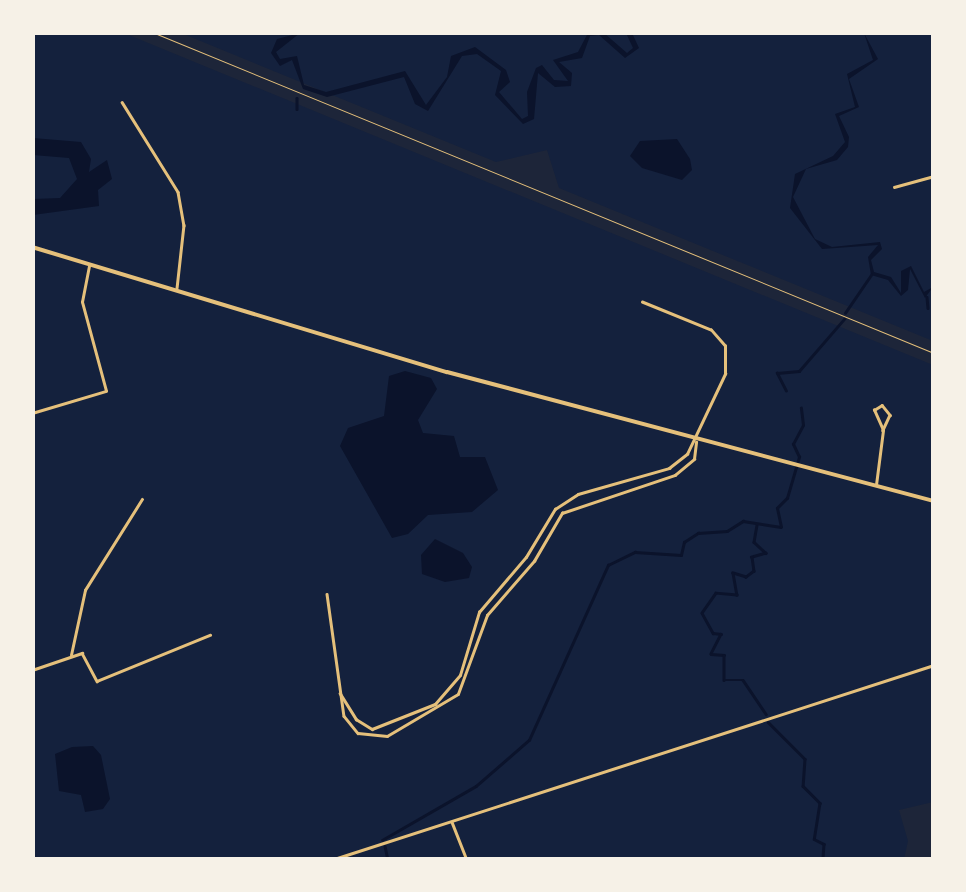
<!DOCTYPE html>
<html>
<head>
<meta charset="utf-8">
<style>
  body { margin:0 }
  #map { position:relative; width:966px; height:892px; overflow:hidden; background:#14213d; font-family:"DejaVu Sans",sans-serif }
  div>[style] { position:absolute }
  .green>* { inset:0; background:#1d2539 }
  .water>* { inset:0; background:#0b132b }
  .stream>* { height:2.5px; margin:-1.25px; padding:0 1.25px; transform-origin:1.25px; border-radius:1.25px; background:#0b132b }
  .path>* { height:1px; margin:-0.5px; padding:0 0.5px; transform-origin:0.5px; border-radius:0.5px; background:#e5c07b }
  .minor>* { height:2.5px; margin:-1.25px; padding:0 1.25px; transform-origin:1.25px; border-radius:1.25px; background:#e5c07b }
  .tertiary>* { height:2.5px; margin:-1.25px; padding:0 1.25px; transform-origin:1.25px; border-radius:1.25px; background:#e5c07b }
  .secondary>* { height:4px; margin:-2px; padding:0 2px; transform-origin:2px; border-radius:2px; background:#e5c07b }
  span { translate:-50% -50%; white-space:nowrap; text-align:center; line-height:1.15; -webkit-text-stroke:10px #f6f1e7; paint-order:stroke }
  .frame { position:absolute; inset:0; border:35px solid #f6f1e7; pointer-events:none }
</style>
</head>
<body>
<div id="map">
  <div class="green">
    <div style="clip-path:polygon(124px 33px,181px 33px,496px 162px,547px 150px,559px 188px,933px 341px,933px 365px)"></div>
    <div style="clip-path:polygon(933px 802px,933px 859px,904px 859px,908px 841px,899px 810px)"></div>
  </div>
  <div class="water">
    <div style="clip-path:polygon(300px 33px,276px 52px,280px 59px,297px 56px,304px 85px,326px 92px,405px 71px,426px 105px,447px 77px,451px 56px,475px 47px,506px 70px,510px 82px,499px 92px,522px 119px,528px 116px,527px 92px,536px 68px,542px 65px,554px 80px,568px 81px,553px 60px,578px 52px,588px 33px,604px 33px,627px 53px,633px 48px,626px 33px,632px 33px,639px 48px,625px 58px,599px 35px,590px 36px,582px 58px,559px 62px,572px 73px,571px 86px,555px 87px,538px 73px,534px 119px,523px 124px,495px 95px,501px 71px,477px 54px,462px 56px,428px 111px,415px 104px,404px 77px,327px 97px,303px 89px,292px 60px,280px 66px,271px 53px,277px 39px)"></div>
    <div style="clip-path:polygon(864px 33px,878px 59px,849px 79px,859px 107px,839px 116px,849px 137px,848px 147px,837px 160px,806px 169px,793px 197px,815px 239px,832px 247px,880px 242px,882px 249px,871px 260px,874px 272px,891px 277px,901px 293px,901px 271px,911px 266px,924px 292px,933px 287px,925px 298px,910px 269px,908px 290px,901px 296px,888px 280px,871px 275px,868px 257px,878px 245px,822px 249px,790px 208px,795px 174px,833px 156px,845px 142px,835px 114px,855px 107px,847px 74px,873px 60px)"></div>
    <div style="clip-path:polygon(33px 138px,81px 142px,91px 159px,89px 172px,107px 160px,112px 179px,98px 190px,99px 206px,33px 215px,33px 199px,60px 198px,77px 179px,69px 158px,33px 155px)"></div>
    <div style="clip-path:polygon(677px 139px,690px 159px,692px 170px,682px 180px,642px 168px,630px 156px,640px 141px)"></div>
    <div style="clip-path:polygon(405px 371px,431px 378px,437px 389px,418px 420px,423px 433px,454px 436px,460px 457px,485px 457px,498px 490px,472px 512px,428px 515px,408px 534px,392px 538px,340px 446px,348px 428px,384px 416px,389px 376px)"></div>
    <div style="clip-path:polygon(435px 539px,463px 553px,472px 567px,469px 578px,445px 582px,422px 574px,421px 555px)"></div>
    <div style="clip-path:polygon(72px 747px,93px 746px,101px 755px,110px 799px,103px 809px,85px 812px,81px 795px,59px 791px,55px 754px)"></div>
  </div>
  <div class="stream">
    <div style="left:297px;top:98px;width:11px;rotate:90deg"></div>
    <div style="left:927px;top:297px;width:11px;rotate:85deg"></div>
    <div style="left:845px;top:313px;width:46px;rotate:-55.6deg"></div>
    <div style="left:786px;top:391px;width:20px;rotate:-117deg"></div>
    <div style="left:777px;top:373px;width:22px;rotate:-5deg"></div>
    <div style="left:799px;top:371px;width:69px;rotate:-49.1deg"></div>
    <div style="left:757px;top:525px;width:17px;rotate:100deg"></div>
    <div style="left:754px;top:542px;width:16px;rotate:43deg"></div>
    <div style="left:766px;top:553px;width:15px;rotate:164deg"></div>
    <div style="left:752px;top:557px;width:14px;rotate:82deg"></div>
    <div style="left:754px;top:571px;width:10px;rotate:143deg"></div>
    <div style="left:746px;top:577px;width:14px;rotate:-163deg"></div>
    <div style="left:733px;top:573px;width:22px;rotate:80deg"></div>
    <div style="left:737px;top:595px;width:21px;rotate:-175deg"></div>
    <div style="left:716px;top:593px;width:24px;rotate:125deg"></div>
    <div style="left:702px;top:613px;width:23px;rotate:61deg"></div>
    <div style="left:713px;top:633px;width:8px;rotate:7deg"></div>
    <div style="left:721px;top:634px;width:22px;rotate:117deg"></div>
    <div style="left:711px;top:654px;width:13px;rotate:4deg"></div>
    <div style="left:724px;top:655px;width:25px;rotate:90deg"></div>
    <div style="left:724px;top:680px;width:19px"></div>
    <div style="left:743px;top:680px;width:41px;rotate:55.9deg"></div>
    <div style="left:768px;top:722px;width:52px;rotate:45deg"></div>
    <div style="left:805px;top:759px;width:27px;rotate:94deg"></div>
    <div style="left:803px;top:786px;width:24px;rotate:45deg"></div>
    <div style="left:820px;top:803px;width:36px;rotate:99deg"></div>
    <div style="left:814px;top:839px;width:11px;rotate:27deg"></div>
    <div style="left:824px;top:844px;width:16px;rotate:94deg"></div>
    <div style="left:382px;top:840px;width:108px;rotate:-29.9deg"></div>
    <div style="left:476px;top:786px;width:70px;rotate:-41deg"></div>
    <div style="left:529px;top:740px;width:192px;rotate:-65.7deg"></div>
    <div style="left:608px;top:565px;width:30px;rotate:-26deg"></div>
    <div style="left:635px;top:552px;width:46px;rotate:3.7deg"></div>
    <div style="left:681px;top:555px;width:13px;rotate:-77deg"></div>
    <div style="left:684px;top:542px;width:17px;rotate:-33deg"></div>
    <div style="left:698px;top:533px;width:29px;rotate:-4deg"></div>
    <div style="left:727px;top:531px;width:19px;rotate:-32deg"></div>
    <div style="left:743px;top:521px;width:38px;rotate:9deg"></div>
    <div style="left:781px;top:527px;width:19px;rotate:-102deg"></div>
    <div style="left:777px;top:508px;width:14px;rotate:-45deg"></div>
    <div style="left:787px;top:498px;width:43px;rotate:-73.7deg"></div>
    <div style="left:799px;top:457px;width:14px;rotate:-115deg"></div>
    <div style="left:793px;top:444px;width:21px;rotate:-62deg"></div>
    <div style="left:803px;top:425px;width:17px;rotate:-97deg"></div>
    <div style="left:385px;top:846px;width:14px;rotate:78deg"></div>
  </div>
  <div class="path">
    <div style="left:152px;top:32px;width:845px;rotate:22.32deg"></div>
  </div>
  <div class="minor">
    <div style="left:122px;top:102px;width:106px;rotate:58.1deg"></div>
    <div style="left:178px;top:192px;width:34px;rotate:80deg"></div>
    <div style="left:184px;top:225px;width:63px;rotate:96.3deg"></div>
    <div style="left:894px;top:187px;width:41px;rotate:-15.4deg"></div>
    <div style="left:32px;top:413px;width:77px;rotate:-16.6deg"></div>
    <div style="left:106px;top:391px;width:92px;rotate:-105.1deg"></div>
    <div style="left:82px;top:302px;width:38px;rotate:-79deg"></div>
    <div style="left:876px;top:485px;width:55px;rotate:-82.7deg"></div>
    <div style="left:883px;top:430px;width:22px;rotate:-114deg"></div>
    <div style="left:874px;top:410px;width:9px;rotate:-32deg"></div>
    <div style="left:882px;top:405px;width:13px;rotate:51deg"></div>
    <div style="left:890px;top:415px;width:17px;rotate:115deg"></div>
    <div style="left:327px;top:594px;width:123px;rotate:82.1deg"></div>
    <div style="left:344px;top:716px;width:22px;rotate:51deg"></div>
    <div style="left:358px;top:733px;width:29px;rotate:6deg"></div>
    <div style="left:387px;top:736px;width:82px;rotate:-30.6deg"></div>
    <div style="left:458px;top:694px;width:84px;rotate:-69.8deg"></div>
    <div style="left:487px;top:615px;width:72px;rotate:-49deg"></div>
    <div style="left:534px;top:561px;width:56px;rotate:-59.7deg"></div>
    <div style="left:562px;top:513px;width:119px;rotate:-18.6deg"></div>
    <div style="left:675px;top:475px;width:25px;rotate:-40deg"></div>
    <div style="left:694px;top:459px;width:17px;rotate:-83deg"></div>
    <div style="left:71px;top:655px;width:66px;rotate:-77.8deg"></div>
    <div style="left:85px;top:590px;width:107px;rotate:-57.9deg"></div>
    <div style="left:32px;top:670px;width:53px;rotate:-18.8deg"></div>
    <div style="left:82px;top:653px;width:32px;rotate:62deg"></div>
    <div style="left:97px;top:681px;width:122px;rotate:-22.2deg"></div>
    <div style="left:340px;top:693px;width:31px;rotate:58deg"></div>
    <div style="left:356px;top:719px;width:19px;rotate:32deg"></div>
    <div style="left:372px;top:729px;width:68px;rotate:-21.6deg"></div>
    <div style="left:435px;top:704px;width:38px;rotate:-49deg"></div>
    <div style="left:460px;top:675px;width:66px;rotate:-73.2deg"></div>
    <div style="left:479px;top:612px;width:72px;rotate:-49.5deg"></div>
    <div style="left:526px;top:557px;width:56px;rotate:-58.9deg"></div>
    <div style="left:555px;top:509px;width:27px;rotate:-33deg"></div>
    <div style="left:578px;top:494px;width:95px;rotate:-15.9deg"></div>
    <div style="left:669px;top:468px;width:23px;rotate:-38deg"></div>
    <div style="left:687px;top:454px;width:89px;rotate:-64.6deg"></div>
    <div style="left:725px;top:374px;width:28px;rotate:-90deg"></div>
    <div style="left:725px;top:346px;width:21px;rotate:-131deg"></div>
    <div style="left:711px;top:330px;width:74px;rotate:-157.9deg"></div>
    <div style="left:452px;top:822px;width:41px;rotate:68.5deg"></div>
  </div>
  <div class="tertiary">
    <div style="left:331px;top:860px;width:634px;rotate:-17.92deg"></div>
  </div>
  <div class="secondary">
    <div style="left:32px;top:247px;width:433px;rotate:16.8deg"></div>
    <div style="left:447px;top:372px;width:504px;rotate:14.84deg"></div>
  </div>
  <div class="frame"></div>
</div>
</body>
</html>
